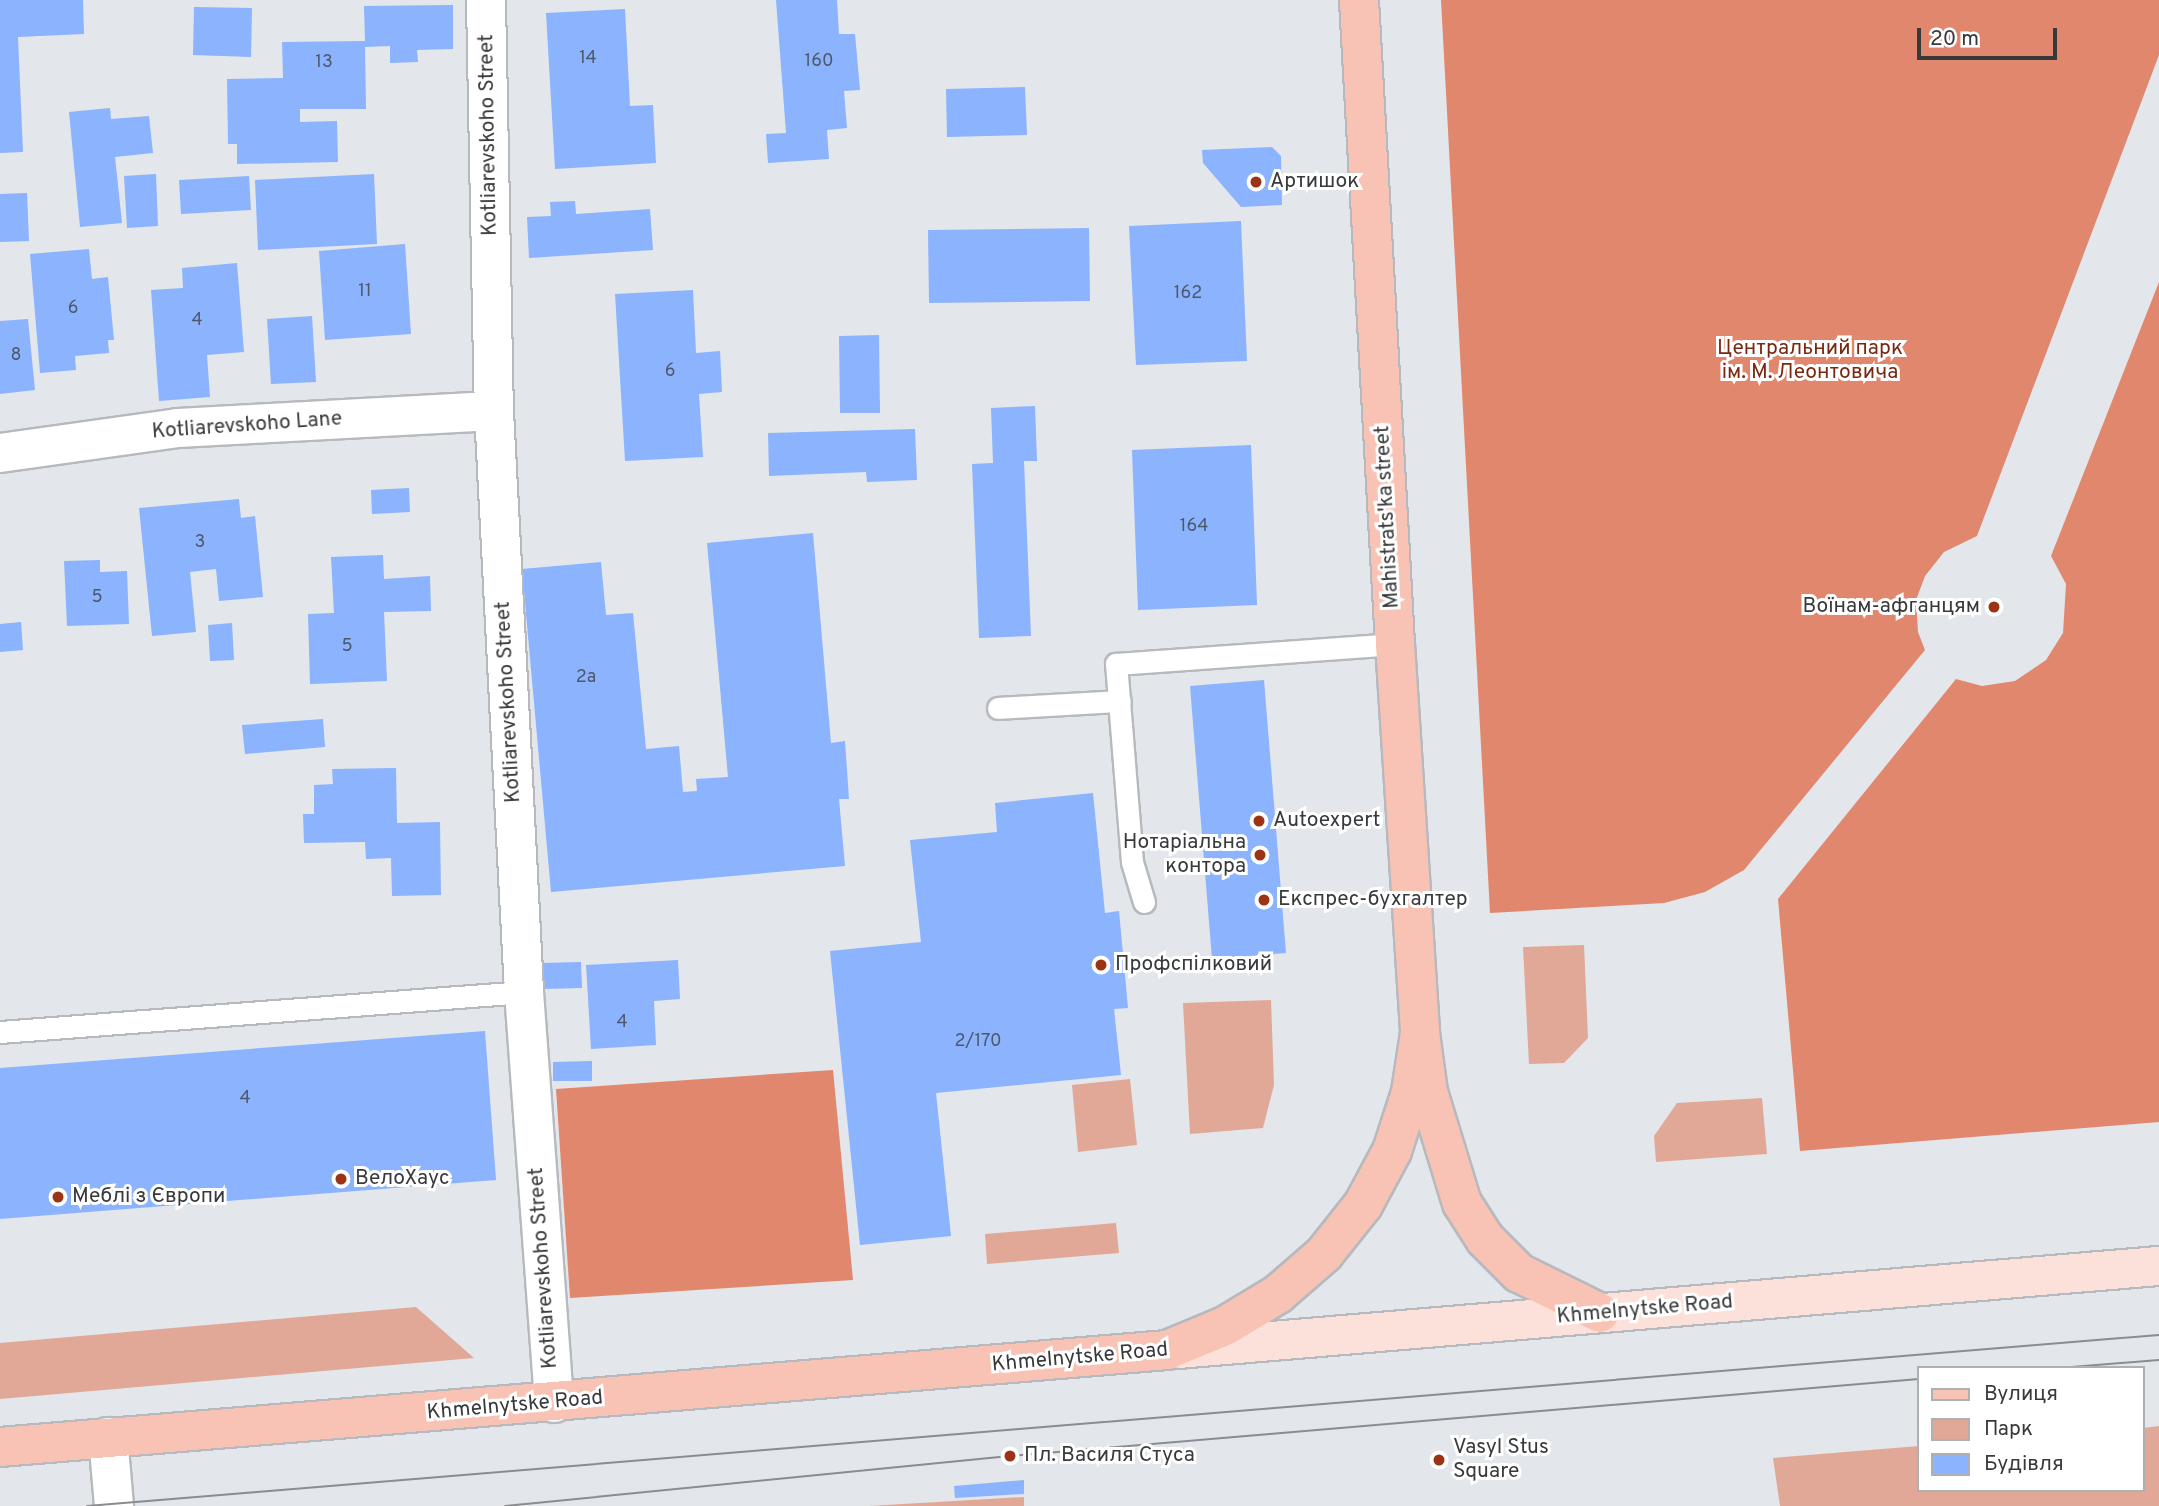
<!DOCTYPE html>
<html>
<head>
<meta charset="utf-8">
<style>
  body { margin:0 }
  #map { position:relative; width:2159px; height:1506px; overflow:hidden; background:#e3e6eb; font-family:Overpass,sans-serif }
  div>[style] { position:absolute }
  .green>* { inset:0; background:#e1a898 }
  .forest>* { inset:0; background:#e1876e }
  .building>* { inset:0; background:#8bb3fe }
  .roads { filter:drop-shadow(2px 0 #b6b9be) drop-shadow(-2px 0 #b6b9be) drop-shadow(0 2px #b6b9be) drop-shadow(0 -2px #b6b9be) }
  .service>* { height:21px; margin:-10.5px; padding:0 10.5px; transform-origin:10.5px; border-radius:10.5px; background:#fff }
  .minor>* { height:38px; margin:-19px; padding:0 19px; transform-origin:19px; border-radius:19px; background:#fff }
  .secondary>* { height:38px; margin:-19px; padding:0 19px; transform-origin:19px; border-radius:19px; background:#fce1da }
  .primary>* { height:38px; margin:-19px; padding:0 19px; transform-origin:19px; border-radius:19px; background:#f8c3b4 }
  .tram>* { height:2px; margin:-1px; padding:0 1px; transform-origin:1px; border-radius:1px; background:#8a8c90 }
  .dots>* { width:19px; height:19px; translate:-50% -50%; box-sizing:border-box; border:4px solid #fff; border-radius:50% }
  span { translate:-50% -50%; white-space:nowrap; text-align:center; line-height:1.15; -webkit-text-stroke:6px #fff; paint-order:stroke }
  .number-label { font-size:18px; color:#4d586c }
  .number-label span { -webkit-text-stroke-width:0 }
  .street-label { font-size:21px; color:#38393b }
  .poi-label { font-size:21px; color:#38393b }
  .left { translate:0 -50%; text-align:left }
  .right { translate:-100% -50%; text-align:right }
  .park-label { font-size:21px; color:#792911 }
  .legend { position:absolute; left:1917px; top:1366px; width:228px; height:126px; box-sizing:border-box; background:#fff; border:2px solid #afb0b1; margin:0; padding:9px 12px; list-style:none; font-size:21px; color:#38393b }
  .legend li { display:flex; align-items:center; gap:14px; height:35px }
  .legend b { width:35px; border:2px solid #afb0b1 }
  .scale { position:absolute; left:1917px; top:28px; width:140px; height:32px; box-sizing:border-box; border:4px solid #38393b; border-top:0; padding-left:9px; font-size:21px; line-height:24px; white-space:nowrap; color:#38393b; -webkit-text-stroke:5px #fff; paint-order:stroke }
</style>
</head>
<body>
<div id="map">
  <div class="green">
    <div style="clip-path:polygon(1584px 945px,1588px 1038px,1564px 1063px,1529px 1064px,1523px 947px)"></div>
    <div style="clip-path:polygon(1271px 1000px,1274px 1085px,1263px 1128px,1190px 1134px,1183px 1003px)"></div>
    <div style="clip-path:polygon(1130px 1079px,1137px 1145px,1078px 1152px,1072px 1085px)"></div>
    <div style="clip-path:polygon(1762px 1098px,1767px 1154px,1656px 1162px,1654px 1136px,1677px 1103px)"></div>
    <div style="clip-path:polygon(1116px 1223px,1119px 1253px,987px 1264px,985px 1234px)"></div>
    <div style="clip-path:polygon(416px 1307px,474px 1358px,0 1399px,0 1343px)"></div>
    <div style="clip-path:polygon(2159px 1426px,2159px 1506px,1780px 1506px,1773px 1458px,1919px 1446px,1919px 1490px,2143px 1490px,2143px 1428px)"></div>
    <div style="clip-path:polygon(1024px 1497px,1024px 1506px,869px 1506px)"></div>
  </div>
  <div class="forest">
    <div style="clip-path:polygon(1441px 0,2159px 0,2159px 55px,1977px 536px,1944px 552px,1925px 576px,1916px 600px,1918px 632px,1925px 650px,1744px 870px,1705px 892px,1664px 903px,1490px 913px)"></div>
    <div style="clip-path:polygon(2159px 282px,2159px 1122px,1800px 1151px,1778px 899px,1956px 679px,1982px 686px,2015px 681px,2046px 660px,2063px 633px,2066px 584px,2051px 556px)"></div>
    <div style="clip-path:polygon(833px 1070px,853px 1280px,570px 1298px,556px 1089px)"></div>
  </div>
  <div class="building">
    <div style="clip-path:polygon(0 0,83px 0,84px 34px,18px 37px,23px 152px,0 153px)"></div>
    <div style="clip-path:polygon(776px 0,837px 0,839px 34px,855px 34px,860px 90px,844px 91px,847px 128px,827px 130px,829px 159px,768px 163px,766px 134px,786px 133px)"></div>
    <div style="clip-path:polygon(453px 5px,453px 49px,417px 50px,418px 62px,390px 63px,390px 46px,365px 47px,366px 109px,300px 109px,300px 122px,337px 121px,338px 162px,237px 164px,237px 144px,228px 144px,227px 79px,283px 78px,282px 42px,365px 41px,364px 6px)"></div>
    <div style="clip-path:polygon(194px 7px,252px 8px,251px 57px,193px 55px)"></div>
    <div style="clip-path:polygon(625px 9px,630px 106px,653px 105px,656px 163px,555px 169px,546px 13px)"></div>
    <div style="clip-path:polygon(1025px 87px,1027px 135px,947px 137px,946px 89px)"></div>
    <div style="clip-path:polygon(110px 108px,111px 119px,149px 116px,153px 153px,115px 157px,122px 223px,80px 227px,69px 112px)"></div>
    <div style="clip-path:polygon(1272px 147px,1281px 156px,1282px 205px,1241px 207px,1203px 163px,1202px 150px)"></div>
    <div style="clip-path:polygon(156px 174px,158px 226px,127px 228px,124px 176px)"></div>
    <div style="clip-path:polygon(374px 174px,377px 244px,258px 250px,255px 180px)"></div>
    <div style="clip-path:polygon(249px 176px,251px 210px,181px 214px,179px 180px)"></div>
    <div style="clip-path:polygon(27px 193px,29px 241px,0 242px,0 194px)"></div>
    <div style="clip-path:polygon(575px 201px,576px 214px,650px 209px,653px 250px,529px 258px,527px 217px,551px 216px,550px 202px)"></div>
    <div style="clip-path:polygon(1241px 221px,1247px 361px,1136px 365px,1129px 226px)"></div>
    <div style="clip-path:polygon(1089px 228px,1090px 301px,929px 303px,928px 230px)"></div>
    <div style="clip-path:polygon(405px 244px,411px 334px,325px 340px,319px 251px)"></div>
    <div style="clip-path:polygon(89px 249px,92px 279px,108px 277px,114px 340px,108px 340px,109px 353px,75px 356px,76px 370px,40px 373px,30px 254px)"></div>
    <div style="clip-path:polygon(237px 263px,244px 352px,207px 355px,210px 397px,159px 401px,151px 290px,183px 288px,182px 268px)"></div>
    <div style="clip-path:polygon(693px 290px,696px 353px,720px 351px,722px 392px,699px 394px,703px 457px,625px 461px,615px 294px)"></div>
    <div style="clip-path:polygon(312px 316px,316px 382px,271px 384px,267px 319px)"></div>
    <div style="clip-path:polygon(28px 319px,35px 390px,0 394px,0 321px)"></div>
    <div style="clip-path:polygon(879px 335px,880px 413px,840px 413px,839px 336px)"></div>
    <div style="clip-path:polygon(1035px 406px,1037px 461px,1024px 461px,1031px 636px,979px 638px,972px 464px,993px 463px,991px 408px)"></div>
    <div style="clip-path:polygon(915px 429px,917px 480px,867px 482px,866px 472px,769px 476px,768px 433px)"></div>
    <div style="clip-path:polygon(1251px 445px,1257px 605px,1138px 610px,1132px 450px)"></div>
    <div style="clip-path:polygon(409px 488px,410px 512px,372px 514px,371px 490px)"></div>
    <div style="clip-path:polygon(239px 499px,241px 518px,255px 516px,263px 597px,219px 601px,216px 569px,190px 572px,196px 632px,152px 636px,139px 508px)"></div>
    <div style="clip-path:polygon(813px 533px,831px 743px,845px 741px,849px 799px,839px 799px,845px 866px,551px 892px,522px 569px,601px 562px,606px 615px,633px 613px,646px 749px,679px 746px,683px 792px,697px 791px,696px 779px,728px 777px,707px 543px)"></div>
    <div style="clip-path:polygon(383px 555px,384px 579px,430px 576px,431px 611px,384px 612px,387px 681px,310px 684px,308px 614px,334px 613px,331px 557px)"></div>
    <div style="clip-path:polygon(100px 560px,100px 572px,127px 571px,129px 624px,67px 626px,64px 561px)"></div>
    <div style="clip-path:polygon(21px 622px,23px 650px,0 652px,0 624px)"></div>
    <div style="clip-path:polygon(232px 623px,234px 660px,210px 661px,208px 625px)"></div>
    <div style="clip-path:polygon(1264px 680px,1286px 953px,1212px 959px,1190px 686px)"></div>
    <div style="clip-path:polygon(323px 719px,325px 747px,245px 754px,242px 725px)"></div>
    <div style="clip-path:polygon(396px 768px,397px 823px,440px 822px,441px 895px,392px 896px,391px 858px,366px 859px,365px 842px,304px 843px,303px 814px,314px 814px,314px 785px,333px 784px,332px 769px)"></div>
    <div style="clip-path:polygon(1093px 793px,1105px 913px,1119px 911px,1128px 1008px,1114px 1009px,1121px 1075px,936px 1093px,951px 1236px,860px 1245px,830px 951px,921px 942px,910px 840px,997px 832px,995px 803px)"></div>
    <div style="clip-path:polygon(678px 960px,680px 999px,654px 1001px,656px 1045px,591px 1049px,586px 965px)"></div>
    <div style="clip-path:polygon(581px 962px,582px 988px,542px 989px,541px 963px)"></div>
    <div style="clip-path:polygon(485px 1031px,496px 1180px,0 1219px,0 1068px)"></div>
    <div style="clip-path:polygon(592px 1061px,592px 1081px,553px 1081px,553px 1062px)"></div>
    <div style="clip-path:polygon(1024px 1480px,1024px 1494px,955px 1498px,954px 1486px)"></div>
  </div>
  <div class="roads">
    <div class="service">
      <div style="left:998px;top:708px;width:122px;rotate:-3.3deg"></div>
      <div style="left:1144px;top:902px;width:42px;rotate:-106.7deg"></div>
      <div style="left:1132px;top:862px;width:199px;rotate:-94.6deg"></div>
      <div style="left:1116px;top:664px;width:280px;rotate:-4.1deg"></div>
      <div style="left:0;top:1032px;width:526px;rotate:-4.37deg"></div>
    </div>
    <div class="minor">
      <div style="left:486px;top:0;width:411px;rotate:88.9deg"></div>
      <div style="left:494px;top:411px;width:582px;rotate:87.04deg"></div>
      <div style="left:524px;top:992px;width:412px;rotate:85.8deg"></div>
      <div style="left:0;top:453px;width:180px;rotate:-8deg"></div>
      <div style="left:178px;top:428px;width:316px;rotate:-3.1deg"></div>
      <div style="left:108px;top:1437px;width:69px;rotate:85deg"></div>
    </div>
    <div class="secondary">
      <div style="left:1178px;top:1349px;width:985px;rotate:-4.84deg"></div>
    </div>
    <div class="primary">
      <div style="left:1359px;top:0;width:645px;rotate:86.8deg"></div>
      <div style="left:1395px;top:644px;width:390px;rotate:86.3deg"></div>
      <div style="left:1420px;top:1033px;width:60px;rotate:82.3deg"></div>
      <div style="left:1428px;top:1092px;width:116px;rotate:73deg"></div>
      <div style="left:1462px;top:1203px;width:43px;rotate:57.4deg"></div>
      <div style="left:1485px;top:1239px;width:48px;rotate:45deg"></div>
      <div style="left:1519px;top:1273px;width:90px;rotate:26.3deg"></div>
      <div style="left:0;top:1447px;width:1171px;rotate:-4.75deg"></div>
      <div style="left:1167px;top:1350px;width:63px;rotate:-22.5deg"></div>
      <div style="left:1225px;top:1326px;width:62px;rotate:-31.1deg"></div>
      <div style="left:1278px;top:1294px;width:61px;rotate:-41deg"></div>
      <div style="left:1324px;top:1254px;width:63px;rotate:-51.5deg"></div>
      <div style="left:1363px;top:1205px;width:61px;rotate:-61.8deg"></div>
      <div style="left:1392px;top:1151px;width:62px;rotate:-72.1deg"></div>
      <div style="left:1411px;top:1092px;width:60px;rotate:-81.3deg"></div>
    </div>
  </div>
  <div class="tram">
    <div style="left:2059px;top:1368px;width:100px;rotate:-4.6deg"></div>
    <div style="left:87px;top:1506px;width:2079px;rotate:-4.72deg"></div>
    <div style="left:505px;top:1506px;width:507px;rotate:-5.65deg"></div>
    <div style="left:1010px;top:1456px;width:912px;rotate:-4.84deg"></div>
  </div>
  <div class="dots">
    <div style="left:1256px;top:182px;background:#9b3314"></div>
    <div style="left:1994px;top:607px;background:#9b3314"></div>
    <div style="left:1259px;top:821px;background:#9b3314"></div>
    <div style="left:1260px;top:855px;background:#9b3314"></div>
    <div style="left:1264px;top:900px;background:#9b3314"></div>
    <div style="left:1101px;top:965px;background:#9b3314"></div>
    <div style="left:341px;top:1179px;background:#9b3314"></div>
    <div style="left:58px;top:1197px;background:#9b3314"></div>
    <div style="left:1010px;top:1456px;background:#9b3314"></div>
    <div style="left:1439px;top:1460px;background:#9b3314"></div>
  </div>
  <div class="number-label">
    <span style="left:588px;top:59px">14</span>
    <span style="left:819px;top:62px">160</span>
    <span style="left:324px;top:63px">13</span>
    <span style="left:365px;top:292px">11</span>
    <span style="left:1188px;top:294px">162</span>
    <span style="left:73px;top:309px">6</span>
    <span style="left:197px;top:321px">4</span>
    <span style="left:16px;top:356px">8</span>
    <span style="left:670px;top:372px">6</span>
    <span style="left:1194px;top:527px">164</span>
    <span style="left:200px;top:543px">3</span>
    <span style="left:97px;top:598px">5</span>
    <span style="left:347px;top:647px">5</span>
    <span style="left:586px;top:678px">2а</span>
    <span style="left:622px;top:1023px">4</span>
    <span style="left:978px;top:1042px">2/170</span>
    <span style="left:245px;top:1099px">4</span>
  </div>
  <div class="street-label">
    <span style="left:489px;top:135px;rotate:-91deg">Kotliarevskoho Street</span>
    <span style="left:247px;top:426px;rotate:-4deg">Kotliarevskoho Lane</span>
    <span style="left:1388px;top:517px;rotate:-93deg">Mahistrats'ka street</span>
    <span style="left:509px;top:702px;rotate:-93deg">Kotliarevskoho Street</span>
    <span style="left:544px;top:1268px;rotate:-94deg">Kotliarevskoho Street</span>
    <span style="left:1645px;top:1310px;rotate:-5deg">Khmelnytske Road</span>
    <span style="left:1080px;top:1358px;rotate:-5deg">Khmelnytske Road</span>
    <span style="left:515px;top:1406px;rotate:-5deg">Khmelnytske Road</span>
  </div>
  <div class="poi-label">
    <span class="left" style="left:1270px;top:182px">Артишок</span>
    <span class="right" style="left:1980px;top:607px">Воїнам-афганцям</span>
    <span class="left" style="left:1273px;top:821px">Autoexpert</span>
    <span class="right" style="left:1246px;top:855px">Нотаріальна<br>контора</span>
    <span class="left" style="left:1278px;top:900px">Експрес-бухгалтер</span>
    <span class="left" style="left:1115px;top:965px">Профспілковий</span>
    <span class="left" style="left:355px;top:1179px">ВелоХаус</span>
    <span class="left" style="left:72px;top:1197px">Меблі з Європи</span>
    <span class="left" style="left:1453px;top:1460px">Vasyl Stus<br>Square</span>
    <span class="left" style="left:1024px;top:1456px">Пл. Василя Стуса</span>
  </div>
  <div class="park-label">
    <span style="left:1810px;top:361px">Центральний парк<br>ім. М. Леонтовича</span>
  </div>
  <ul class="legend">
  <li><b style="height:9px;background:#f8c3b4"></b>Вулиця</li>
  <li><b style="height:19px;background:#e1a898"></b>Парк</li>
  <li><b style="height:19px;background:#8bb3fe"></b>Будівля</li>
  </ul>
  <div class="scale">20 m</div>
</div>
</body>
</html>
